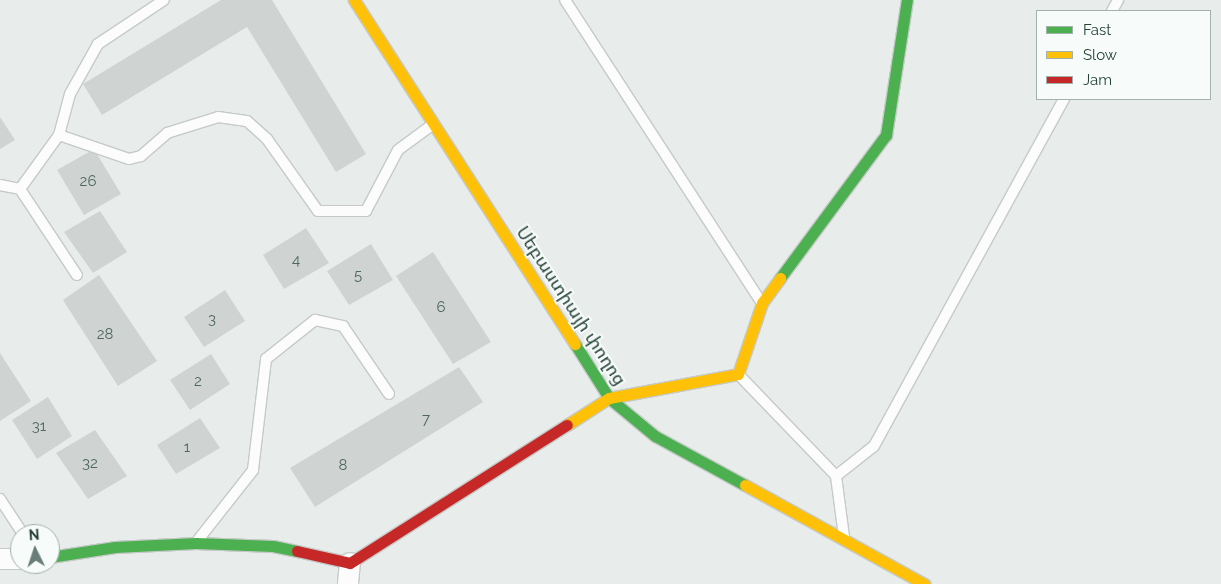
<!DOCTYPE html>
<html>
<head>
<meta charset="utf-8">
<style>
  body { margin:0 }
  #map { position:relative; width:1221px; height:584px; overflow:hidden; background:#e8edeb; font-family:Raleway,"Noto Sans Armenian",sans-serif }
  div>[style] { position:absolute }
  .building>* { inset:0; background:#cfd4d2 }
  .roads { filter:drop-shadow(1px 0 #c5cac8) drop-shadow(-1px 0 #c5cac8) drop-shadow(0 1px #c5cac8) drop-shadow(0 -1px #c5cac8) }
  .lane>* { height:10px; margin:-5px; padding:0 5px; transform-origin:5px; border-radius:5px; background:#fcfcfc }
  .street>* { height:20px; margin:-10px; padding:0 10px; transform-origin:10px; border-radius:10px; background:#fcfcfc }
  .fast>* { height:11px; margin:-5.5px; padding:0 5.5px; transform-origin:5.5px; border-radius:5.5px; background:#4caf50 }
  .slow>* { height:11px; margin:-5.5px; padding:0 5.5px; transform-origin:5.5px; border-radius:5.5px; background:#ffc107 }
  .jam>* { height:11px; margin:-5.5px; padding:0 5.5px; transform-origin:5.5px; border-radius:5.5px; background:#c62828 }
  span { translate:-50% -50%; white-space:nowrap; text-align:center; line-height:1.15; -webkit-text-stroke:4px #f7fbf9; paint-order:stroke }
  .number-label { font-size:15px; color:#506761 }
  .number-label span { -webkit-text-stroke-width:0 }
  .street-label { font-size:18px; color:#24423a }
  .legend { position:absolute; left:1036px; top:10px; width:175px; height:90px; box-sizing:border-box; background:#f7fbf9; border:1px solid #a3b1ad; margin:0; padding:6px 9px; list-style:none; font-size:15px; color:#24423a }
  .legend li { display:flex; align-items:center; gap:10px; height:25px }
  .legend b { width:25px; border:1px solid #a3b1ad }
  .north { position:absolute; left:10px; top:524px; width:50px; height:50px; box-sizing:border-box; background:#f7fbf9; border:1px solid #a3b1ad; border-radius:50%; rotate:356deg; font-size:14px; font-weight:700; line-height:20px; text-align:center; color:#24423a }
  .north::after { content:''; display:block; margin:auto; width:18px; height:22px; background:#697e78; clip-path:polygon(50% 0,100% 100%,50% 72%,0 100%) }
</style>
</head>
<body>
<div id="map">
  <div class="building">
    <div style="clip-path:polygon(221px 0,272px 0,366px 154px,336px 172px,247px 27px,102px 115px,83px 84px)"></div>
    <div style="clip-path:polygon(0 117px,15px 140px,0 149px)"></div>
    <div style="clip-path:polygon(94px 149px,121px 194px,84px 215px,57px 170px)"></div>
    <div style="clip-path:polygon(100px 211px,127px 252px,93px 273px,64px 232px)"></div>
    <div style="clip-path:polygon(306px 228px,329px 263px,284px 289px,263px 255px)"></div>
    <div style="clip-path:polygon(371px 244px,393px 280px,349px 305px,327px 271px)"></div>
    <div style="clip-path:polygon(433px 252px,491px 342px,453px 364px,396px 276px)"></div>
    <div style="clip-path:polygon(99px 275px,157px 361px,118px 386px,63px 300px)"></div>
    <div style="clip-path:polygon(225px 290px,245px 321px,204px 347px,184px 317px)"></div>
    <div style="clip-path:polygon(0 353px,31px 401px,0 421px)"></div>
    <div style="clip-path:polygon(211px 354px,230px 384px,190px 410px,170px 380px)"></div>
    <div style="clip-path:polygon(459px 367px,483px 402px,315px 507px,290px 468px)"></div>
    <div style="clip-path:polygon(48px 397px,72px 436px,37px 459px,12px 420px)"></div>
    <div style="clip-path:polygon(200px 418px,220px 448px,176px 474px,157px 445px)"></div>
    <div style="clip-path:polygon(95px 430px,127px 476px,88px 499px,56px 453px)"></div>
  </div>
  <div class="roads">
    <div class="lane">
      <div style="left:565px;top:0;width:360px;rotate:57deg"></div>
      <div style="left:1112px;top:11px;width:13px;rotate:-61deg"></div>
      <div style="left:59px;top:135px;width:74px;rotate:18.9deg"></div>
      <div style="left:129px;top:159px;width:12px;rotate:-14deg"></div>
      <div style="left:141px;top:156px;width:35px;rotate:-41deg"></div>
      <div style="left:167px;top:133px;width:53px;rotate:-17.4deg"></div>
      <div style="left:218px;top:117px;width:29px;rotate:8deg"></div>
      <div style="left:247px;top:121px;width:27px;rotate:42deg"></div>
      <div style="left:267px;top:139px;width:88px;rotate:54.7deg"></div>
      <div style="left:318px;top:211px;width:48px"></div>
      <div style="left:366px;top:211px;width:69px;rotate:-62.3deg"></div>
      <div style="left:398px;top:150px;width:42px;rotate:-36.3deg"></div>
      <div style="left:0;top:185px;width:20px;rotate:11deg"></div>
      <div style="left:20px;top:189px;width:103px;rotate:56.5deg"></div>
      <div style="left:20px;top:189px;width:67px;rotate:-54.2deg"></div>
      <div style="left:59px;top:135px;width:42px;rotate:-75deg"></div>
      <div style="left:70px;top:94px;width:57px;rotate:-60.8deg"></div>
      <div style="left:98px;top:44px;width:79px;rotate:-33.7deg"></div>
      <div style="left:738px;top:374px;width:141px;rotate:46.1deg"></div>
      <div style="left:836px;top:476px;width:62px;rotate:82.5deg"></div>
      <div style="left:836px;top:476px;width:48px;rotate:-38.3deg"></div>
      <div style="left:874px;top:446px;width:396px;rotate:-61.3deg"></div>
      <div style="left:0;top:499px;width:42px;rotate:56.7deg"></div>
      <div style="left:198px;top:540px;width:89px;rotate:-51.8deg"></div>
      <div style="left:253px;top:470px;width:112px;rotate:-83.3deg"></div>
      <div style="left:266px;top:359px;width:63px;rotate:-38.5deg"></div>
      <div style="left:315px;top:320px;width:29px;rotate:12deg"></div>
      <div style="left:343px;top:326px;width:82px;rotate:55.9deg"></div>
    </div>
    <div class="street">
      <div style="left:0;top:559px;width:20px"></div>
      <div style="left:348px;top:584px;width:21px;rotate:-85deg"></div>
    </div>
    <div class="fast">
      <div style="left:780px;top:278px;width:178px;rotate:-53.5deg"></div>
      <div style="left:886px;top:135px;width:137px;rotate:-81.2deg"></div>
      <div style="left:575px;top:344px;width:64px;rotate:57.8deg"></div>
      <div style="left:609px;top:398px;width:60px;rotate:39.6deg"></div>
      <div style="left:655px;top:436px;width:102px;rotate:28.6deg"></div>
      <div style="left:50px;top:557px;width:66px;rotate:-8.7deg"></div>
      <div style="left:115px;top:547px;width:81px;rotate:-2.8deg"></div>
      <div style="left:196px;top:543px;width:77px;rotate:2.2deg"></div>
      <div style="left:273px;top:546px;width:25px;rotate:12deg"></div>
    </div>
    <div class="slow">
      <div style="left:354px;top:0;width:409px;rotate:57.3deg"></div>
      <div style="left:567px;top:425px;width:50px;rotate:-32.7deg"></div>
      <div style="left:609px;top:398px;width:131px;rotate:-10.5deg"></div>
      <div style="left:738px;top:374px;width:75px;rotate:-71.3deg"></div>
      <div style="left:762px;top:303px;width:31px;rotate:-54deg"></div>
      <div style="left:745px;top:485px;width:205px;rotate:28.9deg"></div>
    </div>
    <div class="jam">
      <div style="left:297px;top:551px;width:54px;rotate:12.8deg"></div>
      <div style="left:350px;top:563px;width:257px;rotate:-32.5deg"></div>
    </div>
  </div>
  <div class="number-label">
    <span style="left:88px;top:182px">26</span>
    <span style="left:296px;top:261px">4</span>
    <span style="left:358px;top:276px">5</span>
    <span style="left:441px;top:308px">6</span>
    <span style="left:212px;top:320px">3</span>
    <span style="left:105px;top:335px">28</span>
    <span style="left:198px;top:382px">2</span>
    <span style="left:426px;top:420px">7</span>
    <span style="left:39px;top:427px">31</span>
    <span style="left:187px;top:448px">1</span>
    <span style="left:90px;top:464px">32</span>
    <span style="left:343px;top:466px">8</span>
  </div>
  <div class="street-label">
    <span style="left:571px;top:306px;rotate:57deg">Սեբաստիայի փողոց</span>
  </div>
  <ul class="legend">
  <li><b style="height:6px;background:#4caf50"></b>Fast</li>
  <li><b style="height:6px;background:#ffc107"></b>Slow</li>
  <li><b style="height:6px;background:#c62828"></b>Jam</li>
  </ul>
  <div class="north">N</div>
</div>
</body>
</html>
